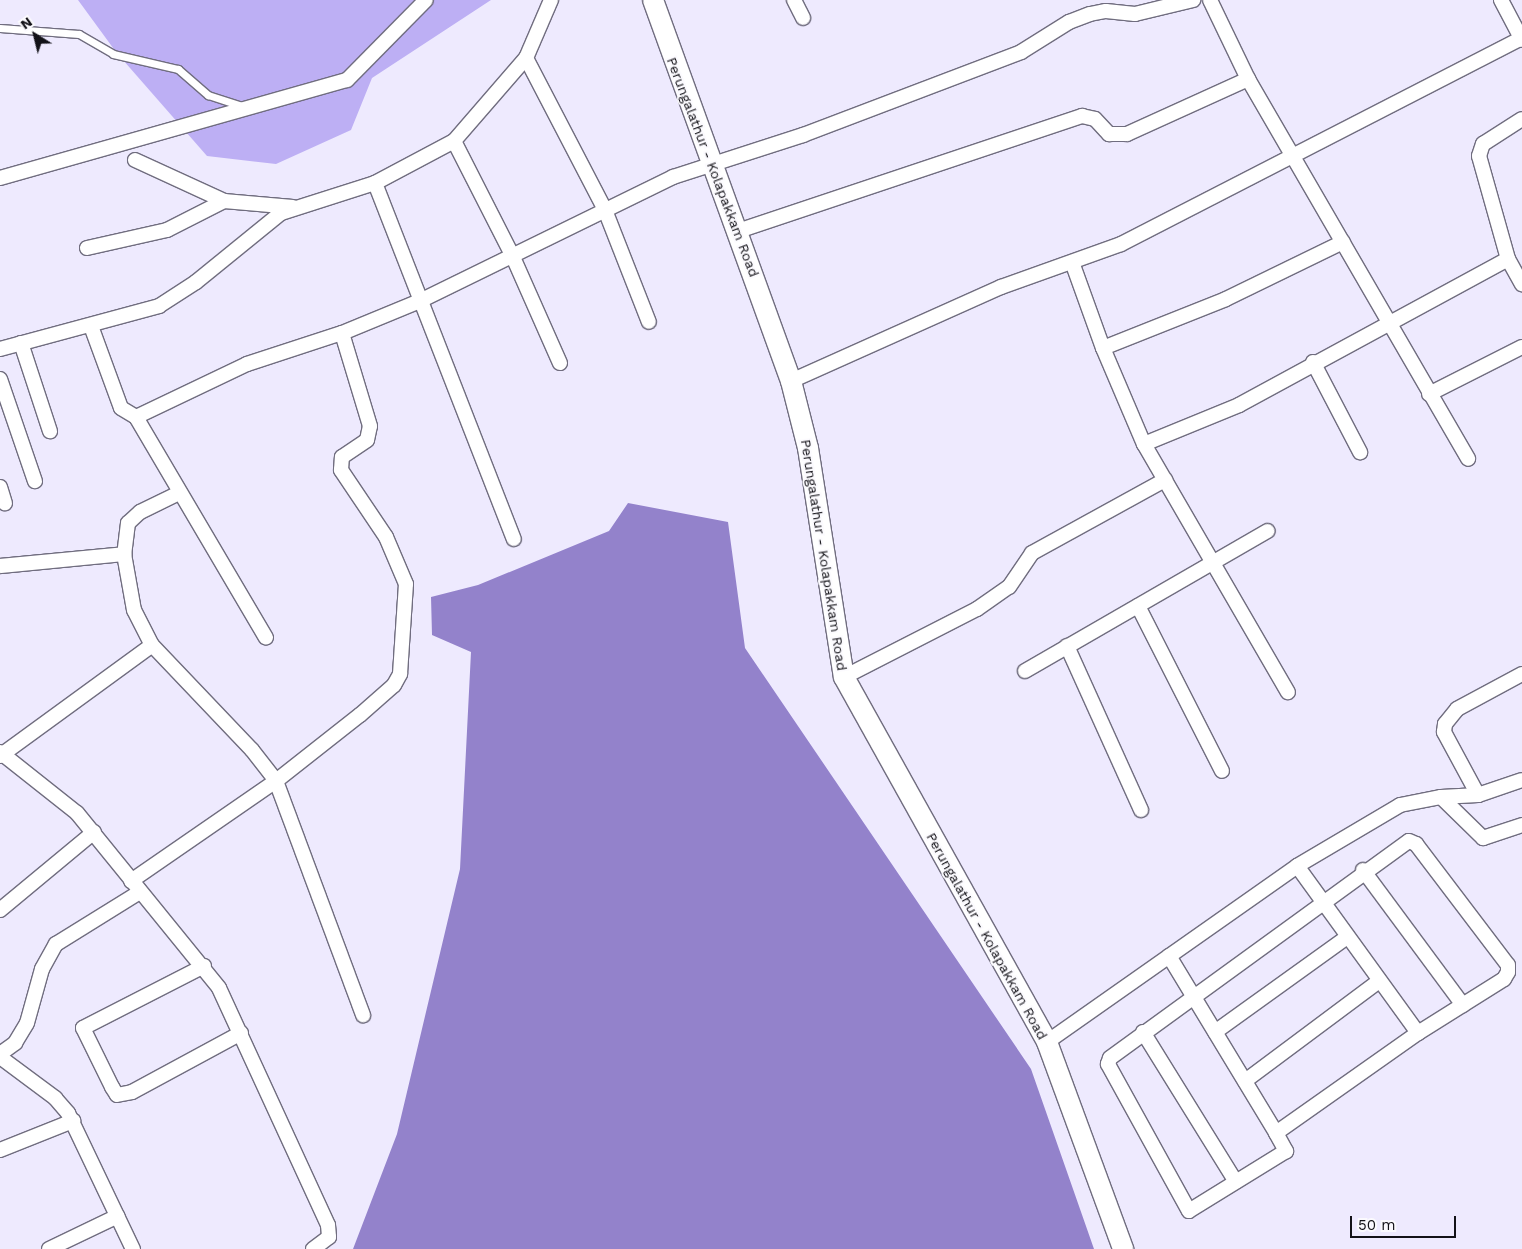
<!DOCTYPE html>
<html>
<head>
<meta charset="utf-8">
<style>
  body { margin:0 }
  #map { position:relative; width:1522px; height:1249px; overflow:hidden; background:#eeeafe; font-family:"Work Sans",sans-serif }
  div>[style] { position:absolute }
  .green>* { inset:0; background:#bdaff4 }
  .water>* { inset:0; background:#9382cb }
  .roads { filter:drop-shadow(1px 0 #706d7f) drop-shadow(-1px 0 #706d7f) drop-shadow(0 1px #706d7f) drop-shadow(0 -1px #706d7f) }
  .service>* { height:7px; margin:-3.5px; padding:0 3.5px; transform-origin:3.5px; border-radius:3.5px; background:#fff }
  .minor>* { height:14px; margin:-7px; padding:0 7px; transform-origin:7px; border-radius:7px; background:#fff }
  .secondary>* { height:20px; margin:-10px; padding:0 10px; transform-origin:10px; border-radius:10px; background:#fff }
  span { translate:-50% -50%; white-space:nowrap; text-align:center; line-height:1.15; -webkit-text-stroke:4px #fbfafe; paint-order:stroke }
  .street-label { font-size:14px; color:#131218 }
  .north { position:absolute; left:10px; top:10px; width:50px; height:50px; -webkit-text-stroke:4px #fbfafe; paint-order:stroke; rotate:324deg; font-size:14px; font-weight:700; line-height:20px; text-align:center; color:#131218 }
  .north::after { content:''; display:block; margin:auto; width:18px; height:22px; background:#131218; clip-path:polygon(50% 0,100% 100%,50% 72%,0 100%) }
  .scale { position:absolute; left:1350px; top:1216px; width:106px; height:22px; box-sizing:border-box; border:2px solid #131218; border-top:0; padding-left:6px; font-size:15px; line-height:18px; white-space:nowrap; color:#131218; -webkit-text-stroke:4px #fbfafe; paint-order:stroke }
</style>
</head>
<body>
<div id="map">
  <div class="green">
    <div style="clip-path:polygon(78px 0,491px 0,372px 78px,351px 130px,276px 164px,207px 156px,116px 52px)"></div>
  </div>
  <div class="water">
    <div style="clip-path:polygon(628px 503px,728px 522px,745px 648px,1031px 1069px,1094px 1249px,353px 1249px,397px 1134px,460px 869px,471px 652px,432px 635px,431px 597px,478px 585px,609px 531px)"></div>
  </div>
  <div class="roads">
    <div class="service">
      <div style="left:0;top:28px;width:79px;rotate:4.3deg"></div>
      <div style="left:79px;top:34px;width:39px;rotate:30deg"></div>
      <div style="left:113px;top:54px;width:67px;rotate:13deg"></div>
      <div style="left:178px;top:69px;width:40px;rotate:41deg"></div>
      <div style="left:208px;top:95px;width:36px;rotate:18deg"></div>
    </div>
    <div class="minor">
      <div style="left:794px;top:0;width:20px;rotate:63deg"></div>
      <div style="left:1210px;top:0;width:88px;rotate:64.3deg"></div>
      <div style="left:1248px;top:79px;width:439px;rotate:59.9deg"></div>
      <div style="left:1501px;top:0;width:45px;rotate:62.3deg"></div>
      <div style="left:526px;top:58px;width:171px;rotate:62.5deg"></div>
      <div style="left:605px;top:210px;width:120px;rotate:68.6deg"></div>
      <div style="left:454px;top:141px;width:130px;rotate:63deg"></div>
      <div style="left:513px;top:257px;width:116px;rotate:66.1deg"></div>
      <div style="left:135px;top:160px;width:98px;rotate:24.7deg"></div>
      <div style="left:0;top:178px;width:361px;rotate:-15.8deg"></div>
      <div style="left:347px;top:80px;width:112px;rotate:-45.4deg"></div>
      <div style="left:375px;top:183px;width:382px;rotate:68.7deg"></div>
      <div style="left:738px;top:231px;width:363px;rotate:-18.5deg"></div>
      <div style="left:1082px;top:116px;width:13px;rotate:13deg"></div>
      <div style="left:1095px;top:119px;width:21px;rotate:47deg"></div>
      <div style="left:1109px;top:134px;width:18px"></div>
      <div style="left:1127px;top:134px;width:133px;rotate:-24.4deg"></div>
      <div style="left:87px;top:248px;width:82px;rotate:-12.7deg"></div>
      <div style="left:167px;top:230px;width:64px;rotate:-27deg"></div>
      <div style="left:224px;top:201px;width:69px;rotate:5deg"></div>
      <div style="left:1508px;top:259px;width:29px;rotate:61deg"></div>
      <div style="left:1072px;top:262px;width:91px;rotate:70.2deg"></div>
      <div style="left:1103px;top:348px;width:104px;rotate:66.9deg"></div>
      <div style="left:1144px;top:444px;width:287px;rotate:59.9deg"></div>
      <div style="left:91px;top:326px;width:87px;rotate:69.9deg"></div>
      <div style="left:121px;top:408px;width:17px;rotate:31deg"></div>
      <div style="left:136px;top:417px;width:123px;rotate:-25.5deg"></div>
      <div style="left:247px;top:364px;width:100px;rotate:-18.1deg"></div>
      <div style="left:342px;top:333px;width:87px;rotate:-22.4deg"></div>
      <div style="left:422px;top:300px;width:280px;rotate:-26.1deg"></div>
      <div style="left:673px;top:177px;width:137px;rotate:-17.9deg"></div>
      <div style="left:803px;top:135px;width:233px;rotate:-20.8deg"></div>
      <div style="left:1021px;top:52px;width:57px;rotate:-32deg"></div>
      <div style="left:1069px;top:22px;width:22px;rotate:-21deg"></div>
      <div style="left:1090px;top:14px;width:16px;rotate:-11deg"></div>
      <div style="left:1106px;top:11px;width:29px;rotate:6deg"></div>
      <div style="left:1135px;top:14px;width:60px;rotate:-13.6deg"></div>
      <div style="left:21px;top:343px;width:93px;rotate:71.8deg"></div>
      <div style="left:1103px;top:348px;width:132px;rotate:-21.7deg"></div>
      <div style="left:1226px;top:299px;width:130px;rotate:-26deg"></div>
      <div style="left:0;top:349px;width:165px;rotate:-15.1deg"></div>
      <div style="left:159px;top:306px;width:44px;rotate:-33deg"></div>
      <div style="left:196px;top:282px;width:109px;rotate:-39.1deg"></div>
      <div style="left:281px;top:213px;width:99px;rotate:-17.7deg"></div>
      <div style="left:375px;top:183px;width:89px;rotate:-28deg"></div>
      <div style="left:454px;top:141px;width:110px;rotate:-49.1deg"></div>
      <div style="left:526px;top:58px;width:63px;rotate:-66.7deg"></div>
      <div style="left:1313px;top:362px;width:102px;rotate:62.4deg"></div>
      <div style="left:0;top:379px;width:108px;rotate:71.1deg"></div>
      <div style="left:791px;top:381px;width:230px;rotate:-24.1deg"></div>
      <div style="left:1001px;top:287px;width:127px;rotate:-19.7deg"></div>
      <div style="left:1121px;top:244px;width:450px;rotate:-27.2deg"></div>
      <div style="left:1429px;top:394px;width:104px;rotate:-26.8deg"></div>
      <div style="left:136px;top:417px;width:256px;rotate:59.5deg"></div>
      <div style="left:1144px;top:444px;width:103px;rotate:-22.3deg"></div>
      <div style="left:1239px;top:405px;width:306px;rotate:-28.5deg"></div>
      <div style="left:1508px;top:259px;width:107px;rotate:-105.7deg"></div>
      <div style="left:1479px;top:156px;width:13px;rotate:-72deg"></div>
      <div style="left:1483px;top:144px;width:46px;rotate:-32.7deg"></div>
      <div style="left:0;top:487px;width:17px;rotate:73deg"></div>
      <div style="left:179px;top:493px;width:43px;rotate:154deg"></div>
      <div style="left:140px;top:512px;width:16px;rotate:137deg"></div>
      <div style="left:128px;top:523px;width:31px;rotate:97deg"></div>
      <div style="left:124px;top:554px;width:57px;rotate:79.9deg"></div>
      <div style="left:134px;top:610px;width:39px;rotate:63deg"></div>
      <div style="left:152px;top:645px;width:145px;rotate:46.4deg"></div>
      <div style="left:252px;top:750px;width:39px;rotate:52deg"></div>
      <div style="left:276px;top:781px;width:250px;rotate:69.6deg"></div>
      <div style="left:0;top:566px;width:125px;rotate:-5.5deg"></div>
      <div style="left:1138px;top:606px;width:185px;rotate:63deg"></div>
      <div style="left:1067px;top:646px;width:180px;rotate:65.7deg"></div>
      <div style="left:1025px;top:671px;width:280px;rotate:-30deg"></div>
      <div style="left:844px;top:677px;width:149px;rotate:-27.1deg"></div>
      <div style="left:977px;top:609px;width:39px;rotate:-35deg"></div>
      <div style="left:1009px;top:587px;width:41px;rotate:-55.9deg"></div>
      <div style="left:1032px;top:553px;width:152px;rotate:-28.8deg"></div>
      <div style="left:0;top:752px;width:98px;rotate:38.4deg"></div>
      <div style="left:77px;top:813px;width:225px;rotate:50.9deg"></div>
      <div style="left:219px;top:988px;width:261px;rotate:65.3deg"></div>
      <div style="left:328px;top:1225px;width:12px;rotate:85deg"></div>
      <div style="left:329px;top:1237px;width:20px;rotate:143deg"></div>
      <div style="left:0;top:756px;width:188px;rotate:-36.1deg"></div>
      <div style="left:1478px;top:795px;width:72px;rotate:-118.4deg"></div>
      <div style="left:1444px;top:732px;width:8px;rotate:-83deg"></div>
      <div style="left:1445px;top:724px;width:19px;rotate:-51deg"></div>
      <div style="left:1457px;top:709px;width:74px;rotate:-28.3deg"></div>
      <div style="left:1441px;top:797px;width:59px;rotate:44.3deg"></div>
      <div style="left:1483px;top:838px;width:41px;rotate:-18.4deg"></div>
      <div style="left:1363px;top:870px;width:168px;rotate:53.5deg"></div>
      <div style="left:131px;top:881px;width:176px;rotate:-34.6deg"></div>
      <div style="left:276px;top:781px;width:107px;rotate:-38.2deg"></div>
      <div style="left:360px;top:715px;width:45px;rotate:-41.4deg"></div>
      <div style="left:394px;top:685px;width:13px;rotate:-61deg"></div>
      <div style="left:400px;top:674px;width:90px;rotate:-86.2deg"></div>
      <div style="left:406px;top:584px;width:51px;rotate:-113.1deg"></div>
      <div style="left:386px;top:537px;width:81px;rotate:-123.9deg"></div>
      <div style="left:341px;top:470px;width:13px;rotate:-86deg"></div>
      <div style="left:342px;top:457px;width:30px;rotate:-34deg"></div>
      <div style="left:367px;top:440px;width:14px;rotate:-78deg"></div>
      <div style="left:370px;top:426px;width:97px;rotate:-106.8deg"></div>
      <div style="left:0;top:910px;width:122px;rotate:-39.7deg"></div>
      <div style="left:1169px;top:956px;width:207px;rotate:58.8deg"></div>
      <div style="left:1276px;top:1133px;width:174px;rotate:-35.2deg"></div>
      <div style="left:1418px;top:1033px;width:206px;rotate:-125.9deg"></div>
      <div style="left:204px;top:966px;width:136px;rotate:152.9deg"></div>
      <div style="left:83px;top:1028px;width:66px;rotate:63.8deg"></div>
      <div style="left:112px;top:1087px;width:9px;rotate:58deg"></div>
      <div style="left:117px;top:1095px;width:15px;rotate:-11deg"></div>
      <div style="left:132px;top:1092px;width:124px;rotate:-28.4deg"></div>
      <div style="left:1143px;top:1032px;width:176px;rotate:58.2deg"></div>
      <div style="left:1215px;top:1032px;width:163px;rotate:-35.7deg"></div>
      <div style="left:1047px;top:1042px;width:306px;rotate:-35.1deg"></div>
      <div style="left:1297px;top:866px;width:120px;rotate:-30.6deg"></div>
      <div style="left:1400px;top:805px;width:42px;rotate:-11deg"></div>
      <div style="left:1441px;top:797px;width:37px;rotate:-3deg"></div>
      <div style="left:1478px;top:795px;width:46px;rotate:-18.8deg"></div>
      <div style="left:0;top:1054px;width:19px;rotate:-36deg"></div>
      <div style="left:15px;top:1043px;width:23px;rotate:-59deg"></div>
      <div style="left:27px;top:1023px;width:56px;rotate:-74.5deg"></div>
      <div style="left:42px;top:969px;width:29px;rotate:-61deg"></div>
      <div style="left:56px;top:944px;width:99px;rotate:-31.8deg"></div>
      <div style="left:0;top:1057px;width:69px;rotate:36.7deg"></div>
      <div style="left:55px;top:1098px;width:20px;rotate:49deg"></div>
      <div style="left:68px;top:1113px;width:151px;rotate:64.5deg"></div>
      <div style="left:1245px;top:1081px;width:167px;rotate:-36.7deg"></div>
      <div style="left:1276px;top:1133px;width:21px;rotate:61deg"></div>
      <div style="left:1286px;top:1151px;width:114px;rotate:148.3deg"></div>
      <div style="left:1189px;top:1211px;width:168px;rotate:-118.9deg"></div>
      <div style="left:1108px;top:1064px;width:6px;rotate:-72deg"></div>
      <div style="left:1110px;top:1058px;width:369px;rotate:-36deg"></div>
      <div style="left:1409px;top:841px;width:8px;rotate:23deg"></div>
      <div style="left:1416px;top:844px;width:152px;rotate:52.8deg"></div>
      <div style="left:1508px;top:965px;width:7px;rotate:90deg"></div>
      <div style="left:1508px;top:972px;width:8px;rotate:120deg"></div>
      <div style="left:1504px;top:979px;width:102px;rotate:147.9deg"></div>
      <div style="left:0;top:1150px;width:79px;rotate:-21.7deg"></div>
      <div style="left:49px;top:1249px;width:76px;rotate:-25.6deg"></div>
    </div>
    <div class="secondary">
      <div style="left:653px;top:0;width:405px;rotate:70.1deg"></div>
      <div style="left:791px;top:381px;width:69px;rotate:75.8deg"></div>
      <div style="left:808px;top:448px;width:232px;rotate:81.1deg"></div>
      <div style="left:844px;top:677px;width:418px;rotate:60.9deg"></div>
      <div style="left:1047px;top:1042px;width:221px;rotate:69.8deg"></div>
    </div>
  </div>
  <div class="street-label">
    <span style="left:713px;top:167px;rotate:69deg">Perungalathur - Kolapakkam Road</span>
    <span style="left:824px;top:555px;rotate:81deg">Perungalathur - Kolapakkam Road</span>
    <span style="left:987px;top:936px;rotate:61deg">Perungalathur - Kolapakkam Road</span>
  </div>
  <div class="north">N</div>
  <div class="scale">50 m</div>
</div>
</body>
</html>
